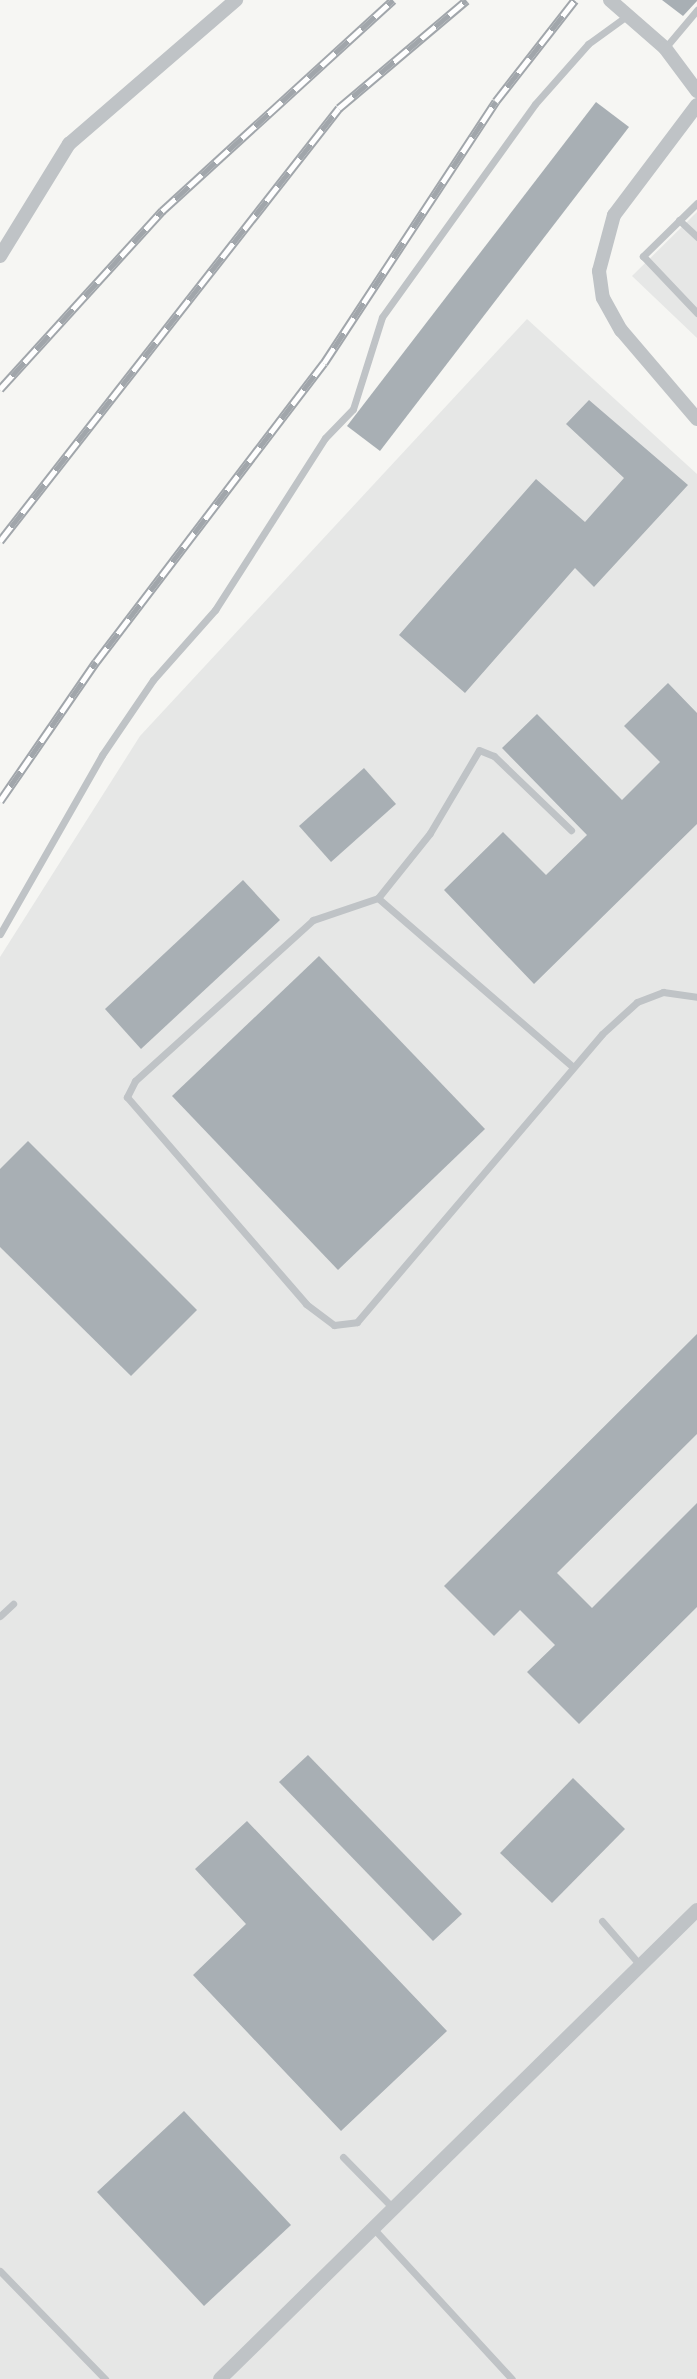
<!DOCTYPE html>
<html>
<head>
<meta charset="utf-8">
<style>
  body { margin:0 }
  #map { position:relative; width:697px; height:2379px; overflow:hidden; background:#f6f6f3; font-family:"Golos Text",sans-serif }
  div>[style] { position:absolute }
  .built>* { inset:0; background:#e6e7e6 }
  .building>* { inset:0; background:#a8afb4 }
  .lane>* { height:7px; margin:-3.5px; padding:0 3.5px; transform-origin:3.5px; border-radius:3.5px; background:#bfc3c6 }
  .street>* { height:14px; margin:-7px; padding:0 7px; transform-origin:7px; border-radius:7px; background:#bfc3c6 }
  .rail>* { height:9px; margin-top:-4.5px; transform-origin:0; background:repeating-linear-gradient(90deg,#fff 0 18px,#a1a6ab 0 36px); box-sizing:border-box; border-block:2px solid #a1a6ab }
  span { translate:-50% -50%; white-space:nowrap; text-align:center; line-height:1.15; -webkit-text-stroke:8px #fff; paint-order:stroke }
</style>
</head>
<body>
<div id="map">
  <div class="built">
    <div style="clip-path:polygon(697px 212px,697px 338px,632px 276px)"></div>
    <div style="clip-path:polygon(527px 319px,697px 474px,697px 2379px,0 2379px,0 957px,140px 736px)"></div>
  </div>
  <div class="building">
    <div style="clip-path:polygon(662px 0,697px 0,697px 1px,683px 16px)"></div>
    <div style="clip-path:polygon(596px 102px,629px 127px,380px 451px,347px 426px)"></div>
    <div style="clip-path:polygon(589px 400px,688px 485px,594px 587px,575px 568px,465px 693px,399px 635px,536px 479px,585px 522px,624px 478px,566px 424px)"></div>
    <div style="clip-path:polygon(668px 683px,697px 713px,697px 824px,534px 984px,444px 890px,503px 832px,546px 875px,587px 835px,502px 748px,537px 714px,622px 800px,660px 762px,624px 726px)"></div>
    <div style="clip-path:polygon(364px 768px,396px 804px,331px 862px,299px 826px)"></div>
    <div style="clip-path:polygon(243px 880px,280px 920px,141px 1049px,105px 1009px)"></div>
    <div style="clip-path:polygon(319px 956px,485px 1129px,338px 1270px,172px 1096px)"></div>
    <div style="clip-path:polygon(28px 1141px,197px 1310px,131px 1376px,0 1247px,0 1169px)"></div>
    <div style="clip-path:polygon(697px 1334px,697px 1434px,557px 1573px,592px 1608px,697px 1503px,697px 1607px,579px 1724px,527px 1672px,555px 1645px,520px 1610px,494px 1636px,444px 1586px)"></div>
    <div style="clip-path:polygon(308px 1755px,462px 1914px,433px 1941px,279px 1782px)"></div>
    <div style="clip-path:polygon(573px 1778px,625px 1829px,552px 1903px,500px 1853px)"></div>
    <div style="clip-path:polygon(247px 1821px,447px 2031px,341px 2131px,193px 1975px,246px 1924px,195px 1869px)"></div>
    <div style="clip-path:polygon(184px 2111px,291px 2225px,204px 2306px,97px 2192px)"></div>
  </div>
  <div class="lane">
    <div style="left:665px;top:48px;width:50px;rotate:-49.9deg"></div>
    <div style="left:697px;top:203px;width:76px;rotate:135.5deg"></div>
    <div style="left:643px;top:256px;width:79px;rotate:46.5deg"></div>
    <div style="left:679px;top:220px;width:25px;rotate:43deg"></div>
    <div style="left:378px;top:898px;width:83px;rotate:-51.3deg"></div>
    <div style="left:430px;top:833px;width:96px;rotate:-59.4deg"></div>
    <div style="left:479px;top:750px;width:16px;rotate:22deg"></div>
    <div style="left:494px;top:756px;width:107px;rotate:43.9deg"></div>
    <div style="left:0;top:934px;width:206px;rotate:-60.3deg"></div>
    <div style="left:102px;top:755px;width:91px;rotate:-55.8deg"></div>
    <div style="left:153px;top:680px;width:94px;rotate:-48.5deg"></div>
    <div style="left:215px;top:610px;width:204px;rotate:-57.4deg"></div>
    <div style="left:325px;top:438px;width:40px;rotate:-46deg"></div>
    <div style="left:353px;top:409px;width:96px;rotate:-72.5deg"></div>
    <div style="left:382px;top:317px;width:262px;rotate:-54.3deg"></div>
    <div style="left:535px;top:104px;width:80px;rotate:-48.5deg"></div>
    <div style="left:588px;top:44px;width:49px;rotate:-35.9deg"></div>
    <div style="left:573px;top:1067px;width:258px;rotate:-139.1deg"></div>
    <div style="left:378px;top:898px;width:69px;rotate:161.3deg"></div>
    <div style="left:313px;top:920px;width:240px;rotate:137.9deg"></div>
    <div style="left:135px;top:1081px;width:18px;rotate:117deg"></div>
    <div style="left:127px;top:1097px;width:274px;rotate:49.1deg"></div>
    <div style="left:306px;top:1304px;width:35px;rotate:37deg"></div>
    <div style="left:334px;top:1325px;width:23px;rotate:-7deg"></div>
    <div style="left:357px;top:1322px;width:378px;rotate:-49.6deg"></div>
    <div style="left:602px;top:1034px;width:47px;rotate:-42.4deg"></div>
    <div style="left:637px;top:1002px;width:28px;rotate:-21deg"></div>
    <div style="left:663px;top:992px;width:34px;rotate:8deg"></div>
    <div style="left:0;top:1616px;width:18px;rotate:-43deg"></div>
    <div style="left:602px;top:1921px;width:58px;rotate:49.2deg"></div>
    <div style="left:343px;top:2157px;width:71px;rotate:45.6deg"></div>
    <div style="left:373px;top:2228px;width:205px;rotate:47.4deg"></div>
    <div style="left:0;top:2271px;width:151px;rotate:45.8deg"></div>
  </div>
  <div class="street">
    <div style="left:610px;top:0;width:73px;rotate:41.1deg"></div>
    <div style="left:665px;top:48px;width:54px;rotate:53.3deg"></div>
    <div style="left:697px;top:105px;width:138px;rotate:127deg"></div>
    <div style="left:614px;top:215px;width:58px;rotate:105deg"></div>
    <div style="left:599px;top:271px;width:27px;rotate:82deg"></div>
    <div style="left:603px;top:298px;width:37px;rotate:61deg"></div>
    <div style="left:621px;top:330px;width:117px;rotate:49.5deg"></div>
    <div style="left:0;top:256px;width:132px;rotate:-58.4deg"></div>
    <div style="left:69px;top:144px;width:221px;rotate:-40.8deg"></div>
    <div style="left:220px;top:2379px;width:669px;rotate:-44.52deg"></div>
  </div>
  <div class="rail">
    <div style="left:0;top:389px;width:241px;rotate:-47.7deg"></div>
    <div style="left:162px;top:211px;width:313px;rotate:-42.4deg"></div>
    <div style="left:0;top:541px;width:550px;rotate:-51.94deg"></div>
    <div style="left:339px;top:108px;width:167px;rotate:-40.2deg"></div>
    <div style="left:0;top:801px;width:169px;rotate:-55.4deg"></div>
    <div style="left:96px;top:662px;width:376px;rotate:-52.7deg"></div>
    <div style="left:324px;top:363px;width:313px;rotate:-56.7deg"></div>
    <div style="left:496px;top:101px;width:128px;rotate:-52deg"></div>
  </div>
</div>
</body>
</html>
